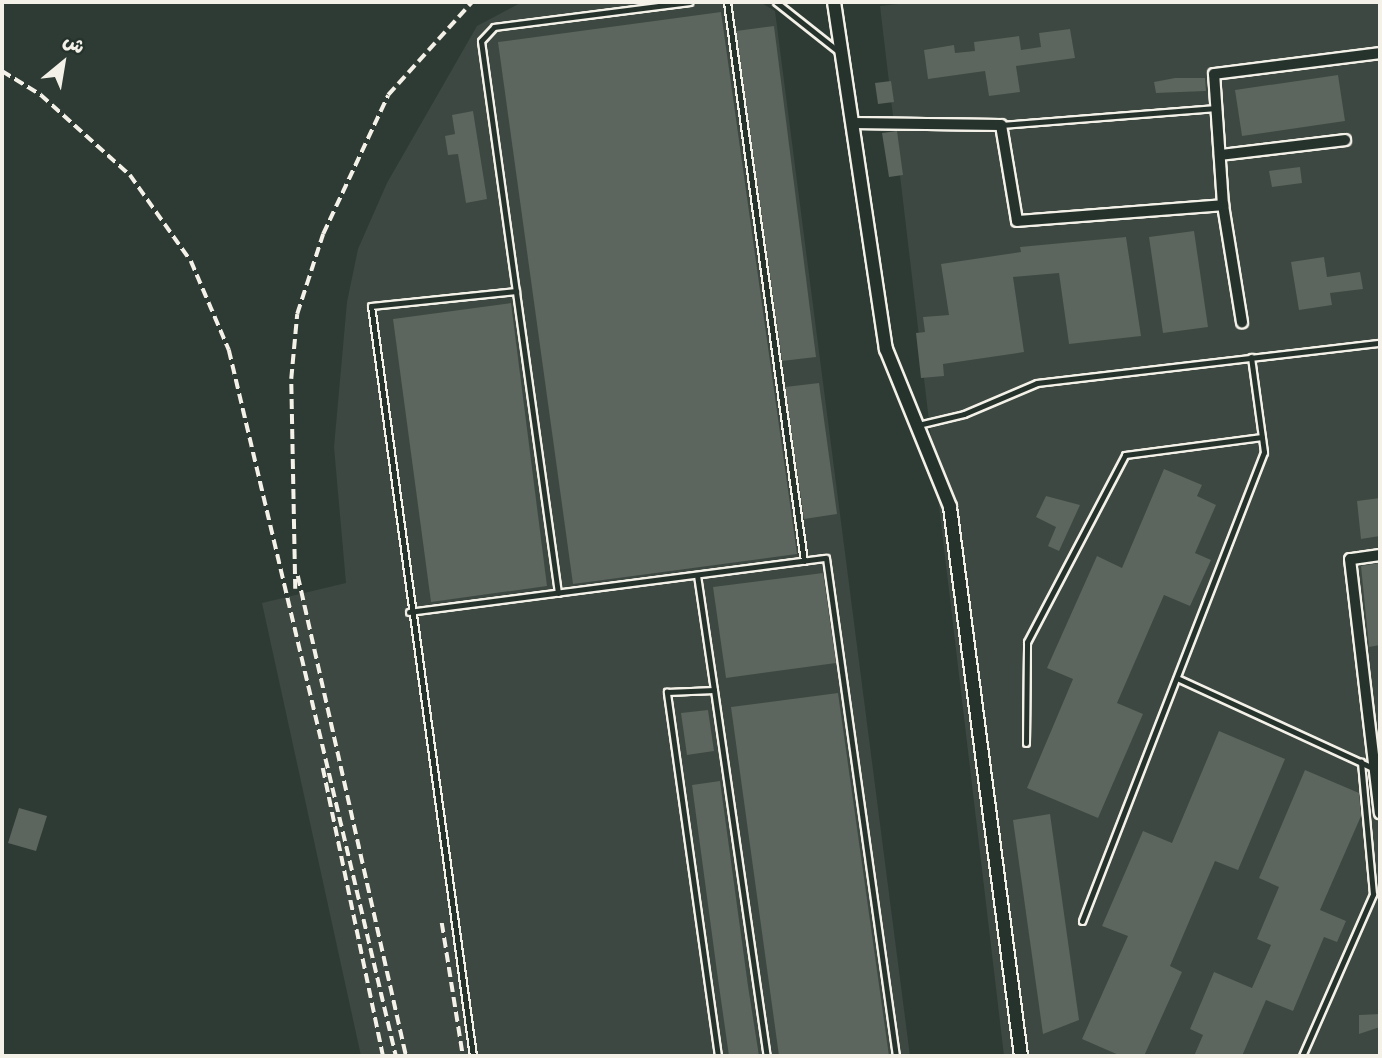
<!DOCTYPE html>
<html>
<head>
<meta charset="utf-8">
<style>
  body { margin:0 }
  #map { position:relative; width:1382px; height:1058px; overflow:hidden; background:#2e3b34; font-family:"Balsamiq Sans","Playpen Sans Arabic",sans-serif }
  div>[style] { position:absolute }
  .built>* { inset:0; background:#3c4841 }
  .building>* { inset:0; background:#5c655e }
  .roads { filter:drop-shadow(2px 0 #f4f1e8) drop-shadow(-2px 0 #f4f1e8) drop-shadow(0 2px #f4f1e8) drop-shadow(0 -2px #f4f1e8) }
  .service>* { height:5px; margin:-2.5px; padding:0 2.5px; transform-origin:2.5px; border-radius:2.5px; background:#26332d }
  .minor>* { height:10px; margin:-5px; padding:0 5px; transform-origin:5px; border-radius:5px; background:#26332d }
  .tertiary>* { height:12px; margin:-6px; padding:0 6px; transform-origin:6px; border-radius:6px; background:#26332d }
  .rail>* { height:3.5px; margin-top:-1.75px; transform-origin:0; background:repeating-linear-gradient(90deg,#f4f1e8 0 10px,transparent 0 15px) }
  span { translate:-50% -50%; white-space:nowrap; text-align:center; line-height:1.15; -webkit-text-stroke:7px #26332d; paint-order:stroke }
  .frame { position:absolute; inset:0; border:4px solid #f4f1e8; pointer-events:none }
  .north { position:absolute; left:28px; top:28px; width:70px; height:70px; -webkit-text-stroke:5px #26332d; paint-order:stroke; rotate:30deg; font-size:19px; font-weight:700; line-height:28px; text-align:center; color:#f4f1e8 }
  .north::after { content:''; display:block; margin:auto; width:24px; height:32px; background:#f4f1e8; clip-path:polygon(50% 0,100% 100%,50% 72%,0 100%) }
</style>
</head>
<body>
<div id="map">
  <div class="built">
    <div style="clip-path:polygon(522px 2px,760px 2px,775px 11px,910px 1056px,361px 1056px,262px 603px,346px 583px,334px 447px,347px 302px,358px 249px,387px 183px,477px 26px)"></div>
    <div style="clip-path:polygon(915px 2px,1380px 2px,1380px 1056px,1004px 1056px,880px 6px)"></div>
  </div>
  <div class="building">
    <div style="clip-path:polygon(721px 12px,797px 554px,573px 584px,498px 42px)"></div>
    <div style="clip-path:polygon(774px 26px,816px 357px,782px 361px,736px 31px)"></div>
    <div style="clip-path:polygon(1070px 29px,1075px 58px,1016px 66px,1020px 92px,989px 96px,985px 71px,928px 79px,924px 50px,954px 45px,955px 53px,975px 51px,974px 42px,1019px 36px,1021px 50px,1041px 47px,1039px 33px)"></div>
    <div style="clip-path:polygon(1338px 75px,1345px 121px,1242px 136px,1235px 90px)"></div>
    <div style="clip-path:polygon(1175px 78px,1205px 78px,1206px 91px,1156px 93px,1154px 82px)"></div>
    <div style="clip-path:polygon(891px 81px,894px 102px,878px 104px,875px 83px)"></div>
    <div style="clip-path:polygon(473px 111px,487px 199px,466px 203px,458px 154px,448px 155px,445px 136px,455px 134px,452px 115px)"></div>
    <div style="clip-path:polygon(897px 131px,903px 175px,889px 177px,882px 133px)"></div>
    <div style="clip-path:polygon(1300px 167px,1302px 183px,1272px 187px,1269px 171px)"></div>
    <div style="clip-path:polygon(1194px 231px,1208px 327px,1163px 333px,1149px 237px)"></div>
    <div style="clip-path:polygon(1126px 237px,1141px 336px,1069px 344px,1059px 273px,1013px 277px,1024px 352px,943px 364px,944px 376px,921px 378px,916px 333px,925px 332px,923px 317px,949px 315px,941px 264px,1021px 252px,1020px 247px)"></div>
    <div style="clip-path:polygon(1324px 257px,1327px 277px,1360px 272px,1363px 289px,1330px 293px,1332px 305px,1299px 310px,1291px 262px)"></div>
    <div style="clip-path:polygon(511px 303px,547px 586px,431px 602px,393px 319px)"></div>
    <div style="clip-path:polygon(819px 383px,837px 514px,804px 519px,785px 387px)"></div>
    <div style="clip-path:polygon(1164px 469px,1202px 485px,1197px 496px,1216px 505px,1195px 553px,1211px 560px,1190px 606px,1164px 595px,1117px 703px,1143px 714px,1098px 818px,1027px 788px,1073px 679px,1047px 668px,1097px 556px,1122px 568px)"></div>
    <div style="clip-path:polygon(1046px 496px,1080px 505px,1059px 551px,1048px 546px,1056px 527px,1036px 517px)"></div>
    <div style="clip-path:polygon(1380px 498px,1380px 536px,1361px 539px,1357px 501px)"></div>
    <div style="clip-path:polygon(1380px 563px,1380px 645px,1369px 647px,1361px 566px)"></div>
    <div style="clip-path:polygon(823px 573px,836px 663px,726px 678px,713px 587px)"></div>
    <div style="clip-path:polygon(838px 693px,889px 1056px,779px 1056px,731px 707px)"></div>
    <div style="clip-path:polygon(708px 710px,714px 751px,687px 755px,681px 713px)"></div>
    <div style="clip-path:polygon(1219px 731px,1285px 759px,1238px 870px,1215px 861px,1170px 966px,1182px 972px,1144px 1056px,1121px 1056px,1082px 1039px,1128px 936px,1102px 926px,1143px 831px,1172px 843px)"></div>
    <div style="clip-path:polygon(1305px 770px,1359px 793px,1361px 816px,1320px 910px,1346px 921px,1337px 942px,1324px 937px,1293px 1011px,1266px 1000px,1242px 1056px,1194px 1056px,1203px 1035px,1190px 1029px,1214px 972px,1252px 988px,1271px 945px,1257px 939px,1279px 887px,1259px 878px)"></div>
    <div style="clip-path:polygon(720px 781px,748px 986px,759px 1056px,729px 1056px,717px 972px,692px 785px)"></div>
    <div style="clip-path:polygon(19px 808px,47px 816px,36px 851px,8px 843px)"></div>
    <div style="clip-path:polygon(1050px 814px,1079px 1020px,1043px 1034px,1013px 820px)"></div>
    <div style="clip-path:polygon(1380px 1014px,1380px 1027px,1359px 1034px,1359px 1015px)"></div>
  </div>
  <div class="roads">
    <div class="service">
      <div style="left:727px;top:2px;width:564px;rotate:82.16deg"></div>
      <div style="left:776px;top:2px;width:80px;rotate:38.4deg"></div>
      <div style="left:1001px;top:125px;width:216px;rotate:-4.5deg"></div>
      <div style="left:918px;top:425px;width:47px;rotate:-13.4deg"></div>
      <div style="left:964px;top:414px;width:79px;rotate:-23deg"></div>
      <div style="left:1037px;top:383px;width:345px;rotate:-6.7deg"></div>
      <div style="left:697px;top:575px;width:116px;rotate:81.6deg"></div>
      <div style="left:558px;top:593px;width:557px;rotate:-97.94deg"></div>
      <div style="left:481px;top:41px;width:19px;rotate:-47deg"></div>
      <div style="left:494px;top:27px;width:197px;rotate:-7.3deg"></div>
      <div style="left:409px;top:612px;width:420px;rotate:-7.4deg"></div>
      <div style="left:826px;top:558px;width:503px;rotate:82deg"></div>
      <div style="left:1177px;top:678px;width:218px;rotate:24.7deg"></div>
      <div style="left:1026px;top:743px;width:101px;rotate:-89.4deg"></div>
      <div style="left:1027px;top:642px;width:211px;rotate:-62.3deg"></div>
      <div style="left:1125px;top:455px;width:138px;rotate:-7.5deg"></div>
      <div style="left:1082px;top:921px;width:503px;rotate:-68.79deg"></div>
      <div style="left:1264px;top:452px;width:96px;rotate:-97.8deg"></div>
      <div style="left:473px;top:1056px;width:757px;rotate:-97.74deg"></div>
      <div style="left:371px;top:306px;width:146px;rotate:-5.9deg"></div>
      <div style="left:718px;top:1056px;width:368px;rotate:-98deg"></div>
      <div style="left:667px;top:692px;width:47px;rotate:-2.4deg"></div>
      <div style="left:714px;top:690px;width:370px;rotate:81.8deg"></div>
      <div style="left:1302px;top:1056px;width:177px;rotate:-66.3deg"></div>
      <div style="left:1373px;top:894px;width:133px;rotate:-95.2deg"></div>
    </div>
    <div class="minor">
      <div style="left:852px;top:123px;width:149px;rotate:0.8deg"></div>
      <div style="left:1001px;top:125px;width:97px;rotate:80.5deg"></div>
      <div style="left:1017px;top:221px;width:207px;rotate:-4.4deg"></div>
      <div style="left:1223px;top:205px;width:119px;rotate:80.8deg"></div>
      <div style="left:1220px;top:155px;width:126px;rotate:-6.8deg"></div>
      <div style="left:1223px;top:205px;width:131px;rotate:-93.9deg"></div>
      <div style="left:1214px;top:74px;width:167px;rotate:-7.2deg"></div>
      <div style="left:1380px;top:555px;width:30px;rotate:172deg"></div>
      <div style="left:1350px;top:559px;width:256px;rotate:83.3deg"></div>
    </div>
    <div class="tertiary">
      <div style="left:834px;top:2px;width:351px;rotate:81.5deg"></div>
      <div style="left:886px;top:349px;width:170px;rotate:67.9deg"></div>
      <div style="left:950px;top:507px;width:554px;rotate:82.63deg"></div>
    </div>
  </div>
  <div class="rail">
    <div style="left:2px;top:71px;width:46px;rotate:31.6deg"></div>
    <div style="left:41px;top:95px;width:120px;rotate:42deg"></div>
    <div style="left:130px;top:175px;width:105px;rotate:54.7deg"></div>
    <div style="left:191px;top:261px;width:97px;rotate:66.9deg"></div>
    <div style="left:229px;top:350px;width:725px;rotate:76.69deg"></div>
    <div style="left:298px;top:576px;width:492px;rotate:77.3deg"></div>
    <div style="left:295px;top:589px;width:210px;rotate:-91.1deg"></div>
    <div style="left:291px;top:379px;width:65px;rotate:-84.7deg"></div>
    <div style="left:297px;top:314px;width:84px;rotate:-72deg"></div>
    <div style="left:323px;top:234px;width:153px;rotate:-64.9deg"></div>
    <div style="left:388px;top:95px;width:125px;rotate:-47.9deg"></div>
    <div style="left:323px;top:768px;width:294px;rotate:78.2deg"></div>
    <div style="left:442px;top:923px;width:135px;rotate:81deg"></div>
  </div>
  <div class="frame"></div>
  <div class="north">ش</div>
</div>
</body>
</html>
